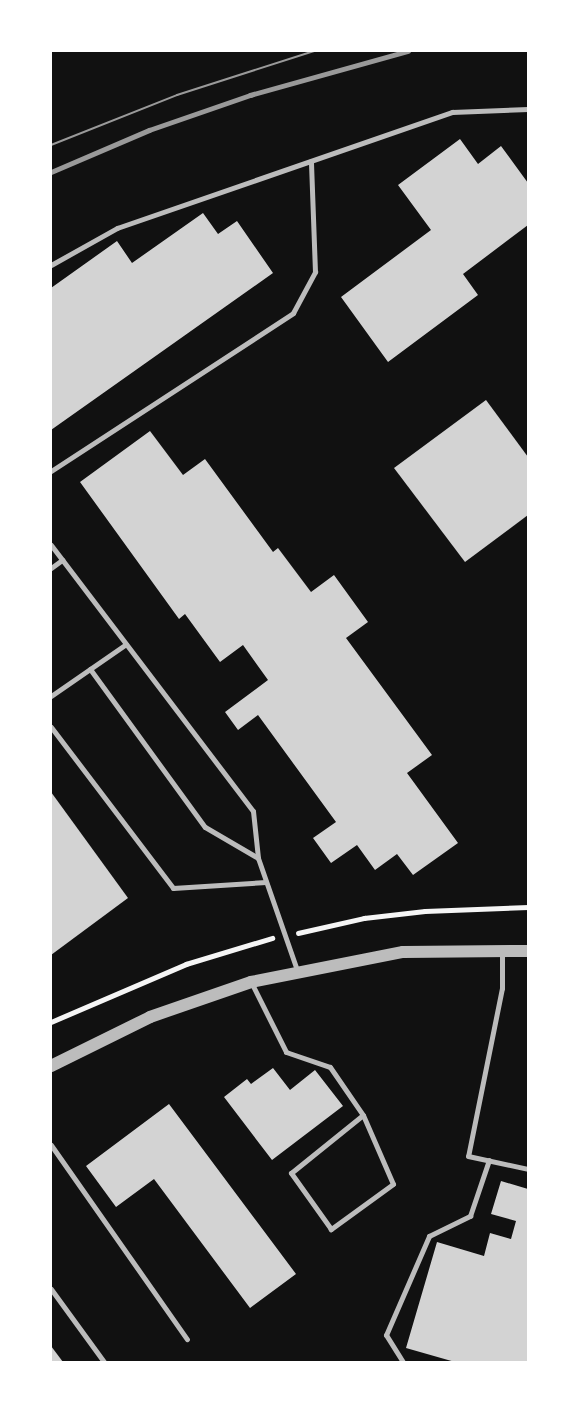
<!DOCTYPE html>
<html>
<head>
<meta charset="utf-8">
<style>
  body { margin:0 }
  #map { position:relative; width:579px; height:1413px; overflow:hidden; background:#111; font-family:Jost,sans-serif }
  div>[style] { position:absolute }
  .building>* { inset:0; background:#d3d3d3 }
  .path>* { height:4.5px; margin:-2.25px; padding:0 2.25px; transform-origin:2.25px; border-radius:2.25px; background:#f5f5f5 }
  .service>* { height:5px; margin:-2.5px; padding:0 2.5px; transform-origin:2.5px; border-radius:2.5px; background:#bcbcbc }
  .tertiary>* { height:12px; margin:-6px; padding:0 6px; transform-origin:6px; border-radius:6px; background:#bcbcbc }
  .tram>* { height:2px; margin:-1px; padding:0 1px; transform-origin:1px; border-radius:1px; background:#9a9a9a }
  .rail>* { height:5px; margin:-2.5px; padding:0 2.5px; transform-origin:2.5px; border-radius:2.5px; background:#9a9a9a }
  span { translate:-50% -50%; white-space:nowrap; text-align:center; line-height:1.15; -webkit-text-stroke:5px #fff; paint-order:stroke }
  .frame { position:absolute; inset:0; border:52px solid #fff; pointer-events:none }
</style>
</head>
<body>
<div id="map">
  <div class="building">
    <div style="clip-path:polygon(460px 139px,478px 164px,501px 146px,528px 183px,528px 225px,463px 274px,478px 295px,388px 362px,341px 297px,431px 230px,398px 185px)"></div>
    <div style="clip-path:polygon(203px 213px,218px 234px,237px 221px,273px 273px,51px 430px,51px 288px,117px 241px,132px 263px)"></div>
    <div style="clip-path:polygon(486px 400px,528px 457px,528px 515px,465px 562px,394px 468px)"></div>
    <div style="clip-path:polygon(150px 431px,183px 475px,205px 459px,273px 552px,278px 548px,311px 592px,334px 575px,368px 622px,346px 638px,432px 755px,407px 773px,458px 843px,413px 875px,397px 854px,375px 870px,357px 845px,331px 863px,313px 838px,336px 822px,258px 715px,238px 730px,225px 712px,268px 680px,243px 645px,220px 662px,185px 614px,179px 619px,80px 482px)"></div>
    <div style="clip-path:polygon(51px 792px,128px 898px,51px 955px)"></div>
    <div style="clip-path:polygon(273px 1068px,290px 1090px,315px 1070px,343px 1106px,272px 1160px,224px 1097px,247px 1079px,251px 1084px)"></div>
    <div style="clip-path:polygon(169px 1104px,296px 1274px,250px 1308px,154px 1179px,116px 1207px,86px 1166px)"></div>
    <div style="clip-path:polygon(501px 1181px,528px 1189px,528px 1362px,455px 1362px,406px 1348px,437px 1242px,484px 1256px,490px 1233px,511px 1239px,516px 1221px,491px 1214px)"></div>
    <div style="clip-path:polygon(51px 1346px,63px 1362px,51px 1362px)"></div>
  </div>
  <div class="path">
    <div style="left:298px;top:933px;width:68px;rotate:-12.8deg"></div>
    <div style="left:364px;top:918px;width:61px;rotate:-6.5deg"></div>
    <div style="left:425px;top:911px;width:103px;rotate:-2.2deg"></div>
    <div style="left:51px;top:1022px;width:147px;rotate:-23.2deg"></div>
    <div style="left:186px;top:964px;width:90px;rotate:-16.8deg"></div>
  </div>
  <div class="service">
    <div style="left:51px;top:265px;width:76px;rotate:-29.3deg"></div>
    <div style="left:117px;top:228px;width:355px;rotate:-19.1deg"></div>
    <div style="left:452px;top:112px;width:76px;rotate:-2.3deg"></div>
    <div style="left:51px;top:471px;width:289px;rotate:-33.1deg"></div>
    <div style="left:293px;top:313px;width:47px;rotate:-61.8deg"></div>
    <div style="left:315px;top:272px;width:111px;rotate:-92.1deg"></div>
    <div style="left:51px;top:545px;width:334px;rotate:52.8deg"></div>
    <div style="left:253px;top:811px;width:47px;rotate:83.9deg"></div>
    <div style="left:258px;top:858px;width:122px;rotate:70.8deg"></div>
    <div style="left:51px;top:568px;width:14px;rotate:-36deg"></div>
    <div style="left:90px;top:669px;width:195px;rotate:54deg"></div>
    <div style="left:205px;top:827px;width:61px;rotate:30.3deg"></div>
    <div style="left:51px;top:696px;width:91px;rotate:-34.7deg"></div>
    <div style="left:51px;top:727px;width:202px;rotate:52.8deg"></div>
    <div style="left:173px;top:888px;width:93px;rotate:-3.7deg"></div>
    <div style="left:502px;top:951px;width:37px;rotate:90deg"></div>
    <div style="left:502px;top:988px;width:171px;rotate:101.4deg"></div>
    <div style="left:468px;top:1156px;width:61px;rotate:12.2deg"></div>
    <div style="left:251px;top:982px;width:78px;rotate:63.4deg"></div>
    <div style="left:286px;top:1052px;width:46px;rotate:18.8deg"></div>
    <div style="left:330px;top:1067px;width:58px;rotate:55.5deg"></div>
    <div style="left:363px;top:1115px;width:75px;rotate:66.5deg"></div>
    <div style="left:393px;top:1184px;width:77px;rotate:144deg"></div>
    <div style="left:331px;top:1229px;width:69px;rotate:-125.5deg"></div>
    <div style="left:291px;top:1173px;width:92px;rotate:-38.9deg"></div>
    <div style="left:51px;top:1145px;width:237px;rotate:55deg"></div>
    <div style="left:51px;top:1289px;width:90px;rotate:54deg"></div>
    <div style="left:403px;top:1362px;width:32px;rotate:-122deg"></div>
    <div style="left:386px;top:1335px;width:108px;rotate:-66.5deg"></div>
    <div style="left:429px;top:1236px;width:46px;rotate:-26deg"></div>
    <div style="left:470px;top:1216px;width:59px;rotate:-71.3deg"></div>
  </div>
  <div class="tertiary">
    <div style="left:51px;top:1066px;width:110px;rotate:-26.3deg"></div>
    <div style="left:150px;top:1017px;width:107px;rotate:-19.1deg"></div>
    <div style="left:251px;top:982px;width:155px;rotate:-11.2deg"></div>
    <div style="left:403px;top:952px;width:125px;rotate:-0.5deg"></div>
  </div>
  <div class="tram">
    <div style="left:51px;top:145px;width:136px;rotate:-21.6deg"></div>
    <div style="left:177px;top:95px;width:144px;rotate:-17.8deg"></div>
  </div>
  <div class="rail">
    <div style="left:51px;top:172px;width:107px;rotate:-23.2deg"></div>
    <div style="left:149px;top:130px;width:107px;rotate:-19.1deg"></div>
    <div style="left:250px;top:95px;width:164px;rotate:-15.6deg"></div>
  </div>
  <div class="frame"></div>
</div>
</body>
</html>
